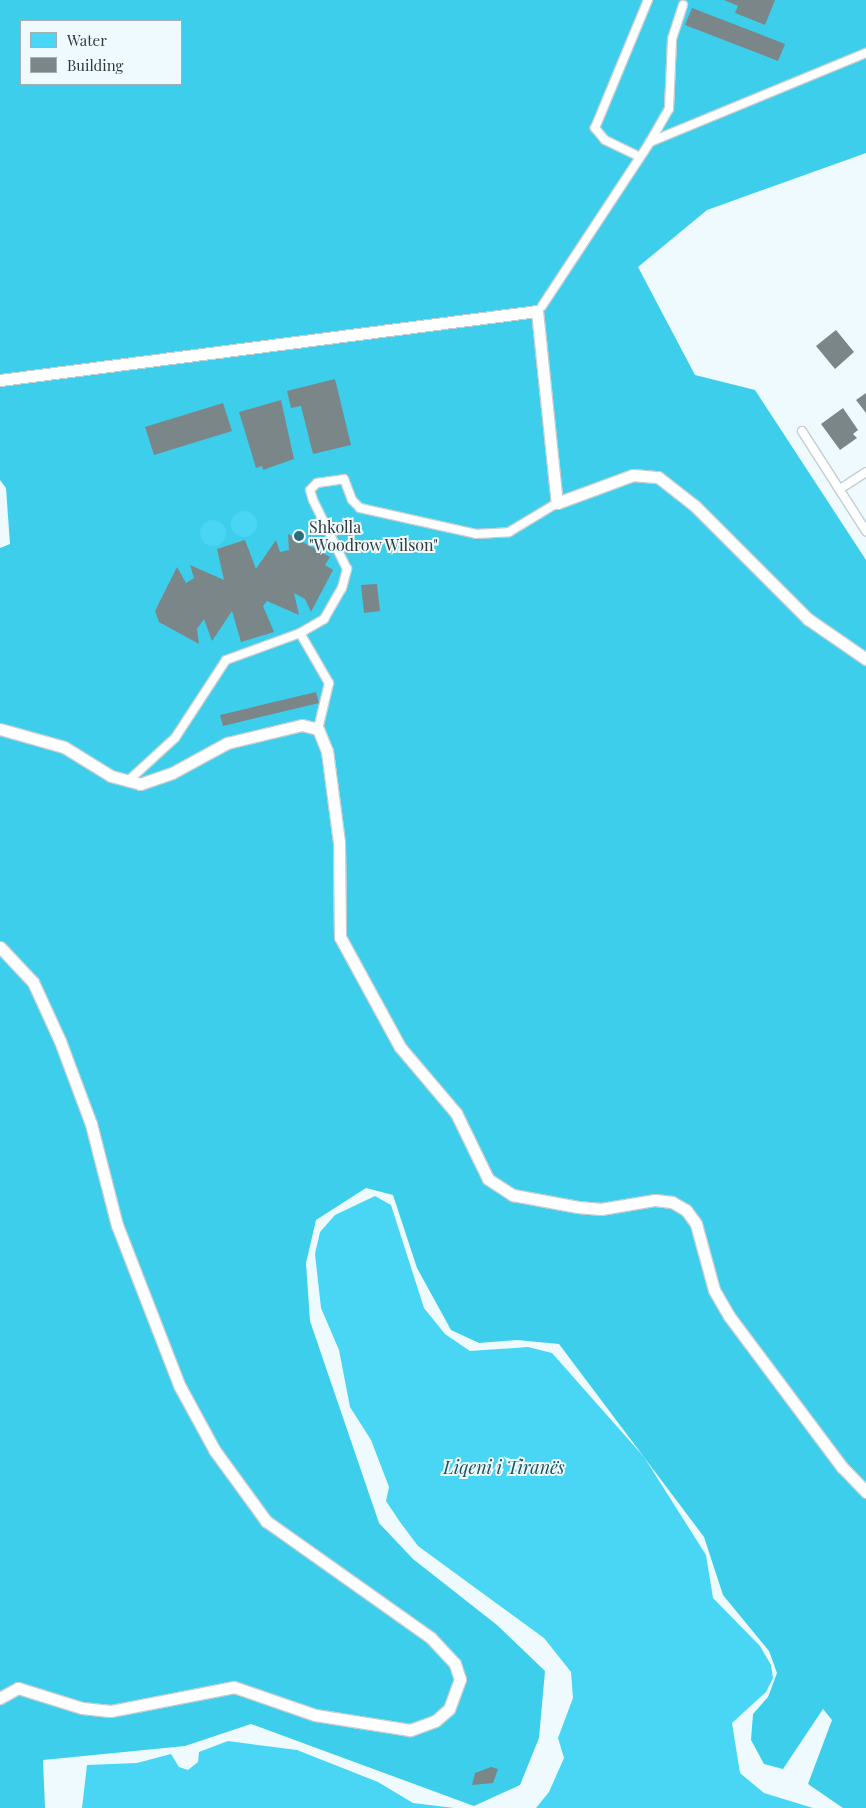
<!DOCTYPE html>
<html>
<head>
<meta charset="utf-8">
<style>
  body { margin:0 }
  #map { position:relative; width:866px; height:1808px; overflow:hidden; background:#eefafd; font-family:"Playfair Display",serif }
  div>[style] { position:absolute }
  .forest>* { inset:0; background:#3dceec }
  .water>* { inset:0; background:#49d6f5 }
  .round { border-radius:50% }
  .building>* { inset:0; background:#7b8689 }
  .roads { filter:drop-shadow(1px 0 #c3ced1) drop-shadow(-1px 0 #c3ced1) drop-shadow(0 1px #c3ced1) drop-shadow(0 -1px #c3ced1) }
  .service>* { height:8px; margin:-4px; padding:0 4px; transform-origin:4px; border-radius:4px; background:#fff }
  .pedestrian>* { height:11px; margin:-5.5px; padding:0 5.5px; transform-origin:5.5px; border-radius:5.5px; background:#fff }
  .dots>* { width:14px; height:14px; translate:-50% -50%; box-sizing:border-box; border:2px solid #eefafd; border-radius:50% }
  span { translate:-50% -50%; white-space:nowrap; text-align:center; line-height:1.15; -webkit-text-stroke:4px #eefafd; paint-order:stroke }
  .poi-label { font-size:16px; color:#34393a }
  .left { translate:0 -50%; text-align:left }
  .water-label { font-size:18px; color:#195360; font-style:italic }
  .legend { position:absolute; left:20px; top:20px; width:162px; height:65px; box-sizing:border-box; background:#eefafd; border:1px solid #a4adaf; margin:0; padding:6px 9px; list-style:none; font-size:15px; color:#34393a }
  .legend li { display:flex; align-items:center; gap:10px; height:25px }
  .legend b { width:25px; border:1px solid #a4adaf }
</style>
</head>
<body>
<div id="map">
  <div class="forest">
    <div style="clip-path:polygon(evenodd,0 0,866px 0,866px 153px,707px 210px,638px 267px,695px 375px,755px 390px,866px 560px,866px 1808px,843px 1808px,808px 1784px,832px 1720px,823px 1709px,783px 1769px,764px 1764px,751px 1740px,753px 1714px,768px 1697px,777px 1673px,769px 1651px,723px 1595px,704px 1537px,559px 1344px,517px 1340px,479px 1343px,451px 1330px,417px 1268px,393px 1195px,366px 1188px,316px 1220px,306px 1263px,310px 1321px,379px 1523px,413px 1559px,497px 1625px,545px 1671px,539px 1738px,520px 1785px,474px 1806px,251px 1724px,185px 1746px,43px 1760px,45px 1808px,0 1808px,0 548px,10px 544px,6px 488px,0 480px,0 0,21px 21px,181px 21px,181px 84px,21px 84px,21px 21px)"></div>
  </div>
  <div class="water">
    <div class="round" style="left:231px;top:511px;width:26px;height:26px"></div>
    <div class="round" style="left:200px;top:520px;width:26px;height:26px"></div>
    <div style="clip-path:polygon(375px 1196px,391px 1205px,424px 1308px,445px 1334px,470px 1351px,528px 1347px,552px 1353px,644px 1457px,706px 1555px,713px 1598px,760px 1646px,771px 1665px,773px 1678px,766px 1692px,732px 1723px,740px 1773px,764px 1793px,813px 1808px,536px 1808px,549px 1792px,564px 1758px,558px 1738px,573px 1698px,571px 1672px,544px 1638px,418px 1546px,400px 1522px,386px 1501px,389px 1487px,371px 1440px,350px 1407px,339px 1350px,321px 1308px,315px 1254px,320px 1232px,335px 1215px)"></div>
    <div style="clip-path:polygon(228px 1741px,297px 1750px,378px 1782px,413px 1803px,454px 1808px,82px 1808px,87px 1765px,137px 1763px,171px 1754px,179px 1767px,188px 1770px,198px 1762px,199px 1752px)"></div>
  </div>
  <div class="building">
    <div style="clip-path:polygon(724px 0,775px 0,765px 25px,735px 13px,738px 6px)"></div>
    <div style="clip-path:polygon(692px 8px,785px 44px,778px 61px,685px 25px)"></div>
    <div style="clip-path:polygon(836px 330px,854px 352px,835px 369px,816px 346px)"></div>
    <div style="clip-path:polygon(335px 379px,351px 445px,313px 454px,301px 406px,291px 408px,287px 391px)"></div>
    <div style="clip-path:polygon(866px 393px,866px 413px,856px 400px)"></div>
    <div style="clip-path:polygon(281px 400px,294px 459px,263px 470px,262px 466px,256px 468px,239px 412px)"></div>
    <div style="clip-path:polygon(223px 403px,232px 431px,154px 455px,145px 427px)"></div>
    <div style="clip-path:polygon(843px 408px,858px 430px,853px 434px,857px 438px,840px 450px,821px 424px)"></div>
    <div style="clip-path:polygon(288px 534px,330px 557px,325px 565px,333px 570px,311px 612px,305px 599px,294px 593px,299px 615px,267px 601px,263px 606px,274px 632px,241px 642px,232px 611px,212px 641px,204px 619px,197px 629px,199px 644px,159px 622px,155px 611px,177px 567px,186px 583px,194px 578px,190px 565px,224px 580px,217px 549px,245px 540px,256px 569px,276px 540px,280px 552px,289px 550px)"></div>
    <div style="clip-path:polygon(377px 584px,380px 611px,364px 613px,361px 585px)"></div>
    <div style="clip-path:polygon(316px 692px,319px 703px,223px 726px,220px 715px)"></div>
    <div style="clip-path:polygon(491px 1767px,498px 1769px,493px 1783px,472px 1785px,475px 1773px)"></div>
  </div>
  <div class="roads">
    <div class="service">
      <div style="left:651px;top:140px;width:36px;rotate:-60deg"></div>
      <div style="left:669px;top:109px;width:70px;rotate:-87.5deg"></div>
      <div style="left:672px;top:39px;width:36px;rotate:-72deg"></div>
      <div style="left:638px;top:156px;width:37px;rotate:-154deg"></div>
      <div style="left:605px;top:140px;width:16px;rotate:-130deg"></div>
      <div style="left:595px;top:128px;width:139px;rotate:-67.5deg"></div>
      <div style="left:542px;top:306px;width:196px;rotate:-56.6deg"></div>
      <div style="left:650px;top:142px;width:234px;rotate:-22.4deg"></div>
      <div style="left:802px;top:431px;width:119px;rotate:57.4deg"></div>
      <div style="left:840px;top:489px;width:31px;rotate:-33deg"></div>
      <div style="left:300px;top:633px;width:28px;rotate:-30deg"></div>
      <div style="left:324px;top:619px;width:36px;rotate:-60deg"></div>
      <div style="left:342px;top:588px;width:20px;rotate:-75deg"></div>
      <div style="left:347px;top:569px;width:77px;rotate:-116.2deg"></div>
      <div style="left:313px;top:500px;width:10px;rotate:-107deg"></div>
      <div style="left:310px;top:490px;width:10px;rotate:-45deg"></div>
      <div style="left:317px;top:483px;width:27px;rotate:-8deg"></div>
      <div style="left:344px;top:479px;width:22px;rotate:69deg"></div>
      <div style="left:352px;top:500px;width:11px;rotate:45deg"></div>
      <div style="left:360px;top:508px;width:119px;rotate:12.6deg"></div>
      <div style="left:476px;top:534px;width:33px;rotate:-3deg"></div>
      <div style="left:509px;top:532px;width:56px;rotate:-31.1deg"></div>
      <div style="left:128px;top:781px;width:64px;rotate:-42.5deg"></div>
      <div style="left:175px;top:738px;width:93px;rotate:-56.8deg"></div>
      <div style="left:226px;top:660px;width:79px;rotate:-20deg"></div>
      <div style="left:300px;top:633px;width:58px;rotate:59.9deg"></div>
      <div style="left:329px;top:683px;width:47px;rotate:103.4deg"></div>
    </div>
    <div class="pedestrian">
      <div style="left:0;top:380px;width:541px;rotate:-7.32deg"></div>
      <div style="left:537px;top:311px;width:193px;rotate:84.1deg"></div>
      <div style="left:557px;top:503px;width:81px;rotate:-20.2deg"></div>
      <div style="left:633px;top:475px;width:25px;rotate:5deg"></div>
      <div style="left:658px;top:477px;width:47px;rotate:38.1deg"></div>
      <div style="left:695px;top:506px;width:160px;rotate:45deg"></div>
      <div style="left:808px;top:619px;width:70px;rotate:34.6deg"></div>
      <div style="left:0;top:729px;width:66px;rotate:15.7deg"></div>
      <div style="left:64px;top:747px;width:55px;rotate:31.7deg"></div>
      <div style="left:111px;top:776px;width:30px;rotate:15deg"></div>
      <div style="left:140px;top:784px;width:34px;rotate:-19deg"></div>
      <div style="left:172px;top:773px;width:63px;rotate:-28.6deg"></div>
      <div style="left:227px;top:743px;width:77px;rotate:-13.5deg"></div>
      <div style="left:302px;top:725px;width:16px;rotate:14deg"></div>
      <div style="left:318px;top:729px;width:24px;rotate:68deg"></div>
      <div style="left:327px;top:751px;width:92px;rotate:82.5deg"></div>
      <div style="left:339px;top:842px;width:95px;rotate:89.4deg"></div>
      <div style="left:340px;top:937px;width:125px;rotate:61.4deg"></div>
      <div style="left:400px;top:1047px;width:87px;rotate:49.7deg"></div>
      <div style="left:456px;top:1113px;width:73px;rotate:64.1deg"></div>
      <div style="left:488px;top:1179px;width:30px;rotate:33deg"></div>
      <div style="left:513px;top:1195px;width:66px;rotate:10.5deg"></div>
      <div style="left:578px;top:1207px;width:23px;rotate:5deg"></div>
      <div style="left:601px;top:1209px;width:55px;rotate:-9.5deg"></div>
      <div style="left:655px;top:1200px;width:17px;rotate:7deg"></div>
      <div style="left:672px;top:1202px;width:16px;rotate:30deg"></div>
      <div style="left:686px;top:1210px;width:17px;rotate:54deg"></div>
      <div style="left:696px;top:1224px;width:68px;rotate:74.7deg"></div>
      <div style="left:714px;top:1290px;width:30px;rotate:60deg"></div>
      <div style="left:729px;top:1316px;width:189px;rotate:53.2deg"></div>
      <div style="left:842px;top:1467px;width:35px;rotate:46deg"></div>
      <div style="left:0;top:947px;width:48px;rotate:46.7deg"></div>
      <div style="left:33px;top:982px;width:65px;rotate:65.4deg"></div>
      <div style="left:60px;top:1041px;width:89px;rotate:69.5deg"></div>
      <div style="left:91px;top:1124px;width:104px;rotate:75.6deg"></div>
      <div style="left:117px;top:1225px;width:172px;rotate:68.8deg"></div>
      <div style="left:179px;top:1385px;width:75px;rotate:61.4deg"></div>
      <div style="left:215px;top:1451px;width:87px;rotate:53.9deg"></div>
      <div style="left:266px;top:1521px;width:202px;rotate:35.3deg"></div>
      <div style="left:431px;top:1638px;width:35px;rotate:47deg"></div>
      <div style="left:455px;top:1664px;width:16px;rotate:72deg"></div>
      <div style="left:460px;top:1679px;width:32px;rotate:110deg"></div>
      <div style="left:449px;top:1709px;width:18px;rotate:139deg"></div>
      <div style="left:435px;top:1721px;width:27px;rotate:160deg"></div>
      <div style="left:410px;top:1730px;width:96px;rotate:-171deg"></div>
      <div style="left:315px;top:1715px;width:86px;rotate:-160.9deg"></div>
      <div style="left:234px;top:1687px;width:126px;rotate:169deg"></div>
      <div style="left:110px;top:1711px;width:28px;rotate:-174deg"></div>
      <div style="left:82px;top:1708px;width:67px;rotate:-162.6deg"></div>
      <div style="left:18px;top:1688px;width:21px;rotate:151deg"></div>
    </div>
  </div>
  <div class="dots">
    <div style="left:299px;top:536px;background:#296e7e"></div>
  </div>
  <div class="poi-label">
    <span class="left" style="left:309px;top:536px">Shkolla<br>"Woodrow Wilson"</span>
  </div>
  <div class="water-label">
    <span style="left:504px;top:1467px">Liqeni i Tiranës</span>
  </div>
  <ul class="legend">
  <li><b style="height:14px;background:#49d6f5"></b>Water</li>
  <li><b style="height:14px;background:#7b8689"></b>Building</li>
  </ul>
</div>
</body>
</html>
